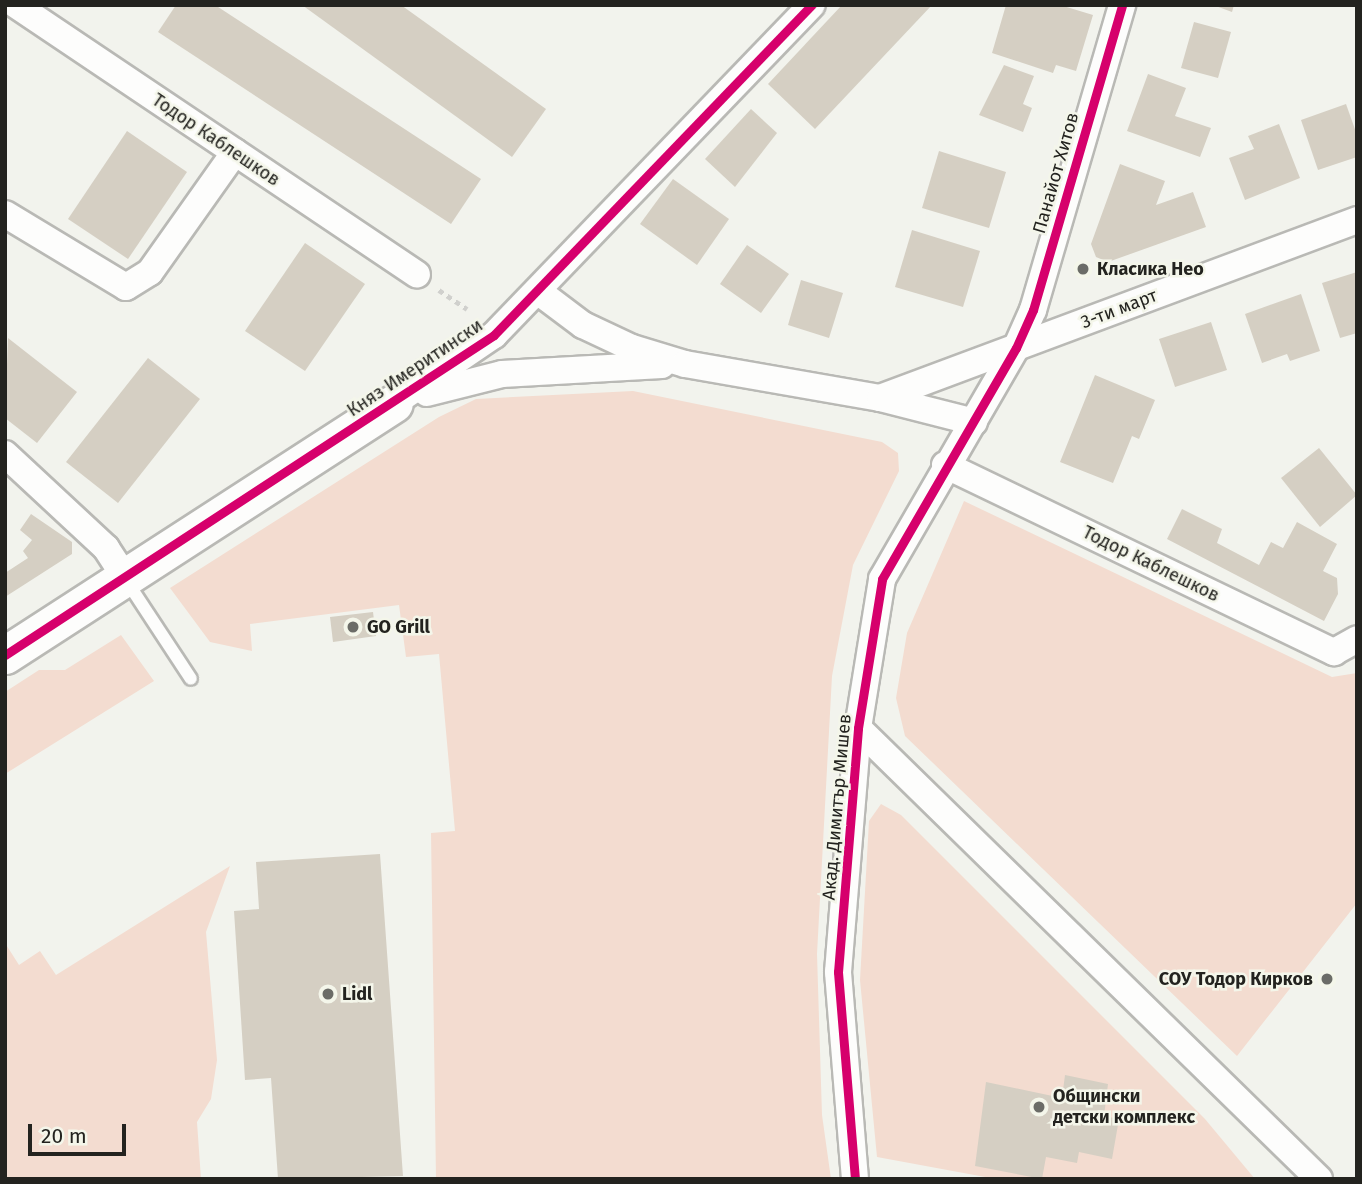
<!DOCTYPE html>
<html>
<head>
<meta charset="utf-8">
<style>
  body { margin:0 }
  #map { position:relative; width:1362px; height:1184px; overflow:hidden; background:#f2f3ed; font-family:"Fira Sans",sans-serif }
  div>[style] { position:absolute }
  .green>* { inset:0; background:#f3dcd0 }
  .building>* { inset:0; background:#d5cfc3 }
  .path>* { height:4.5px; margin-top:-2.25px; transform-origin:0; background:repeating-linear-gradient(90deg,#d0d0cd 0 5px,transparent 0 10px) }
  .roads { filter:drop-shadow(2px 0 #b9b9b5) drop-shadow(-2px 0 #b9b9b5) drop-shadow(0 2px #b9b9b5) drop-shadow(0 -2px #b9b9b5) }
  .lane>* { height:12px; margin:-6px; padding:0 6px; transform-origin:6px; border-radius:6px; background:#fdfdfc }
  .street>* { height:26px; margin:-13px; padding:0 13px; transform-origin:13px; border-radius:13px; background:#fdfdfc }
  .secondary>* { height:37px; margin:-18.5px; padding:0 18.5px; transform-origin:18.5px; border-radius:18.5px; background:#fdfdfc }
  .cycleway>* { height:9px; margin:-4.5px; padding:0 4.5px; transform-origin:4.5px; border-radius:4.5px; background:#d6006c }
  .dots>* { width:19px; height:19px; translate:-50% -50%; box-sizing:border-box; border:4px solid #f4f6ea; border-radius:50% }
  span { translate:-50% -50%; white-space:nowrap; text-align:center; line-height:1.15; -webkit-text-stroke:5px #f4f6ea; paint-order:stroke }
  .street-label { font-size:18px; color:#23231f }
  .poi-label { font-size:18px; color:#23231f; font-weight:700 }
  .left { translate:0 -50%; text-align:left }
  .right { translate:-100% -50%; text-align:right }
  .frame { position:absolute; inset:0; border:7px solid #23231f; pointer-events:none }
  .scale { position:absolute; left:28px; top:1124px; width:98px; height:32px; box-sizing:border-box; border:4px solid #23231f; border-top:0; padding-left:9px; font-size:21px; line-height:24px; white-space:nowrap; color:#23231f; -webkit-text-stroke:5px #f4f6ea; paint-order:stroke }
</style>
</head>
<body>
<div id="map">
  <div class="green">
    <div style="clip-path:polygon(633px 391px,882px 442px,898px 453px,899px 471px,853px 565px,832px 676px,817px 954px,822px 1115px,831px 1179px,436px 1179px,431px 833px,455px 831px,439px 654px,406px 657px,399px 605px,250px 624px,252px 651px,210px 642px,170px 588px,439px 417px,476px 399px)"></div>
    <div style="clip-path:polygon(964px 501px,1332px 677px,1357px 673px,1357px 903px,1237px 1056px,905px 736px,896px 698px,907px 633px)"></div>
    <div style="clip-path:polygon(121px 635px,154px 681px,5px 774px,5px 692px,39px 670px,65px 670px)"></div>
    <div style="clip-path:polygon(881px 804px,901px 815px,1205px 1119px,1255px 1179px,996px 1179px,877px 1157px,860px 980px,869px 821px)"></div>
    <div style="clip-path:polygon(230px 866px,206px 932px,217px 1060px,211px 1099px,197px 1122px,201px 1179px,5px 1179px,5px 943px,19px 965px,40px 951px,56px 975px)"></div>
  </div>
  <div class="building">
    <div style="clip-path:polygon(176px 5px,215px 5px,481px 179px,451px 224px,158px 32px)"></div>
    <div style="clip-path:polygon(302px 5px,401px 5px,546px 109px,512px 157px)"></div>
    <div style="clip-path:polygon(842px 5px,932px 5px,815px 129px,768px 84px)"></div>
    <div style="clip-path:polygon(1006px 5px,1060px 5px,1093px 15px,1076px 71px,1056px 65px,1053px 73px,992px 53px)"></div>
    <div style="clip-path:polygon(1213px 5px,1234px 5px,1232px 12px)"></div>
    <div style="clip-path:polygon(1194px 22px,1231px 32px,1218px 78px,1181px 68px)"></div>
    <div style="clip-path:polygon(1004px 65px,1034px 76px,1023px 104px,1032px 108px,1023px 132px,979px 115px)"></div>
    <div style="clip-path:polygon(1148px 74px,1186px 88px,1175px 116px,1211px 128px,1200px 157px,1127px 131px)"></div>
    <div style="clip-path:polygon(1346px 104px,1357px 135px,1357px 157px,1318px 170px,1301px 120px)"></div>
    <div style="clip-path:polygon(751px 109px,777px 133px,735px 187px,705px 159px)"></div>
    <div style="clip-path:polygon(1279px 124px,1300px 178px,1245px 200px,1229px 158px,1254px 149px,1248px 136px)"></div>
    <div style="clip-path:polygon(127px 131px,187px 172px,128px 259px,68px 219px)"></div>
    <div style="clip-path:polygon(939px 151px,1006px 172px,989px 228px,922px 208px)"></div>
    <div style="clip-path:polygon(1120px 164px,1165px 181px,1156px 205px,1193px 192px,1206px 227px,1108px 262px,1096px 257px,1091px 244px)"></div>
    <div style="clip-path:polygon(673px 179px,729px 219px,697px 265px,640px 224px)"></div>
    <div style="clip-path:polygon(912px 230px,980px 251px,963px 307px,895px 287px)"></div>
    <div style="clip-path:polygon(305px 243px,365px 284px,305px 371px,245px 331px)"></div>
    <div style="clip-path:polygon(747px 245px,789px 274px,761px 313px,720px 284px)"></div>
    <div style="clip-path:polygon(1357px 272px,1357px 333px,1340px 338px,1322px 283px)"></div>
    <div style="clip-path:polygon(801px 280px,843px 293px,829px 338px,788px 325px)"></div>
    <div style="clip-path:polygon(1301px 294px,1320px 351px,1290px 361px,1287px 354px,1262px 363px,1245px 314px)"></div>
    <div style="clip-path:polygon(1211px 322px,1227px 370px,1175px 387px,1159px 339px)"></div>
    <div style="clip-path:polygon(8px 338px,77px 392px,37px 443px,5px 418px)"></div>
    <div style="clip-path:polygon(148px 358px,200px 399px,118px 503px,66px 462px)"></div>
    <div style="clip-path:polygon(1095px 375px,1155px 400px,1139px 439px,1132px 436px,1113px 483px,1060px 462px)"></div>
    <div style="clip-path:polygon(1319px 448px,1357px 495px,1320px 527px,1281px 478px)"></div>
    <div style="clip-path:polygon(1182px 509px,1222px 529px,1217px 543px,1259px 565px,1271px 542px,1283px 548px,1297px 522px,1337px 544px,1323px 571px,1337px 578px,1338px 594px,1324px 621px,1167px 539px)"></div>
    <div style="clip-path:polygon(31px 514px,72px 542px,72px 554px,5px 597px,5px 573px,28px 558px,23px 551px,32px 540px,20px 530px)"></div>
    <div style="clip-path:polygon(373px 612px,376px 636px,333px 642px,330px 617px)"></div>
    <div style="clip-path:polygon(380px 854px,403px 1176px,278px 1179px,271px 1078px,245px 1080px,234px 911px,259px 909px,256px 862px)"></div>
    <div style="clip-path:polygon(1065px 1075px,1108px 1084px,1104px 1116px,1119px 1119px,1112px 1159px,1079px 1152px,1077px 1163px,1046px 1157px,1042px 1179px,975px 1166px,986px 1082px,1062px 1098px)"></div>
  </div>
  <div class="path">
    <div style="left:439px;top:290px;width:34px;rotate:34deg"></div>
  </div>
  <div class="roads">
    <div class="lane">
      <div style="left:126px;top:580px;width:118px;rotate:56.7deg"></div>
    </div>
    <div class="street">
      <div style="left:16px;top:5px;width:483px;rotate:33.9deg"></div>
      <div style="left:5px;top:214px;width:141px;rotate:31.1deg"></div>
      <div style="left:126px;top:287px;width:28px;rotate:-32deg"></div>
      <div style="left:150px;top:272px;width:147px;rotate:-54.7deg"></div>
      <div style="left:539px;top:292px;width:55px;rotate:36.9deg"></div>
      <div style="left:583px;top:325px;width:54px;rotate:25.1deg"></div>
      <div style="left:632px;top:348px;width:55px;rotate:16.8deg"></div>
      <div style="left:685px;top:364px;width:198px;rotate:9.9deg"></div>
      <div style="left:880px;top:398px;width:509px;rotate:-20.46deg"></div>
      <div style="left:427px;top:393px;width:77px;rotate:-14.2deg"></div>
      <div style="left:502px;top:374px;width:160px;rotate:-3.2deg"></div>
      <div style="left:880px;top:398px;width:97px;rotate:14.3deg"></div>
      <div style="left:394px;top:403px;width:121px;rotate:-34.2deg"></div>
      <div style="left:494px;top:335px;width:458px;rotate:-46.1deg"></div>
      <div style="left:5px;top:454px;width:138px;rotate:42.9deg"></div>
      <div style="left:106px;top:548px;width:33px;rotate:57deg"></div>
      <div style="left:945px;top:465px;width:432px;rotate:25.7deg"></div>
      <div style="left:1334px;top:652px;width:26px;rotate:-29deg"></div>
      <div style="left:858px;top:728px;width:645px;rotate:44.37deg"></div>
      <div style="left:855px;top:1179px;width:208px;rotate:-94.7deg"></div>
      <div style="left:838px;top:972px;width:245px;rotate:-85.3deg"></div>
      <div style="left:858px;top:728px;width:151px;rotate:-80.8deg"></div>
      <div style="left:882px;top:579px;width:267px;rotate:-59.9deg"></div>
      <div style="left:1016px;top:348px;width:42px;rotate:-65.9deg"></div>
      <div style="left:1033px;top:310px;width:318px;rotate:-73.7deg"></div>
    </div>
    <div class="secondary">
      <div style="left:5px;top:655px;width:463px;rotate:-32.9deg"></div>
    </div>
  </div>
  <div class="cycleway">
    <div style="left:5px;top:655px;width:584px;rotate:-33.2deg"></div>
    <div style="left:494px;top:335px;width:458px;rotate:-46.1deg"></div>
    <div style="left:855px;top:1179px;width:208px;rotate:-94.7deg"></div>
    <div style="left:838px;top:972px;width:245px;rotate:-85.3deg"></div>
    <div style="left:858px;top:728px;width:151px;rotate:-80.8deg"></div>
    <div style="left:882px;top:579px;width:267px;rotate:-59.9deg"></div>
    <div style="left:1016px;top:348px;width:42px;rotate:-65.9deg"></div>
    <div style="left:1033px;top:310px;width:318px;rotate:-73.7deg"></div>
  </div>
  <div class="dots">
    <div style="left:1083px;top:269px;background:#6b6c67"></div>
    <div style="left:353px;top:627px;background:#6b6c67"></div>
    <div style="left:1327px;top:979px;background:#6b6c67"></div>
    <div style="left:328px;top:994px;background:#6b6c67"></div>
    <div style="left:1039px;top:1107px;background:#6b6c67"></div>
  </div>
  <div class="street-label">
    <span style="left:216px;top:140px;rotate:34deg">Тодор Каблешков</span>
    <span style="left:1056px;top:173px;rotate:-74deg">Панайот Хитов</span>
    <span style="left:1119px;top:309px;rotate:-21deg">3-ти март</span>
    <span style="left:415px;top:368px;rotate:-34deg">Княз Имеритински</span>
    <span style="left:1151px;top:564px;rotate:26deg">Тодор Каблешков</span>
    <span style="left:837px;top:807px;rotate:-85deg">Акад. Димитър Мишев</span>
  </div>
  <div class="poi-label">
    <span class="left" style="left:1097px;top:269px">Класика Нео</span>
    <span class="left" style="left:367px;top:627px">GO Grill</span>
    <span class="right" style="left:1313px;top:979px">СОУ Тодор Кирков</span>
    <span class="left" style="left:342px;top:994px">Lidl</span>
    <span class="left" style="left:1053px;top:1107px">Общински<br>детски комплекс</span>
  </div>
  <div class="frame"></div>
  <div class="scale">20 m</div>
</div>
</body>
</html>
